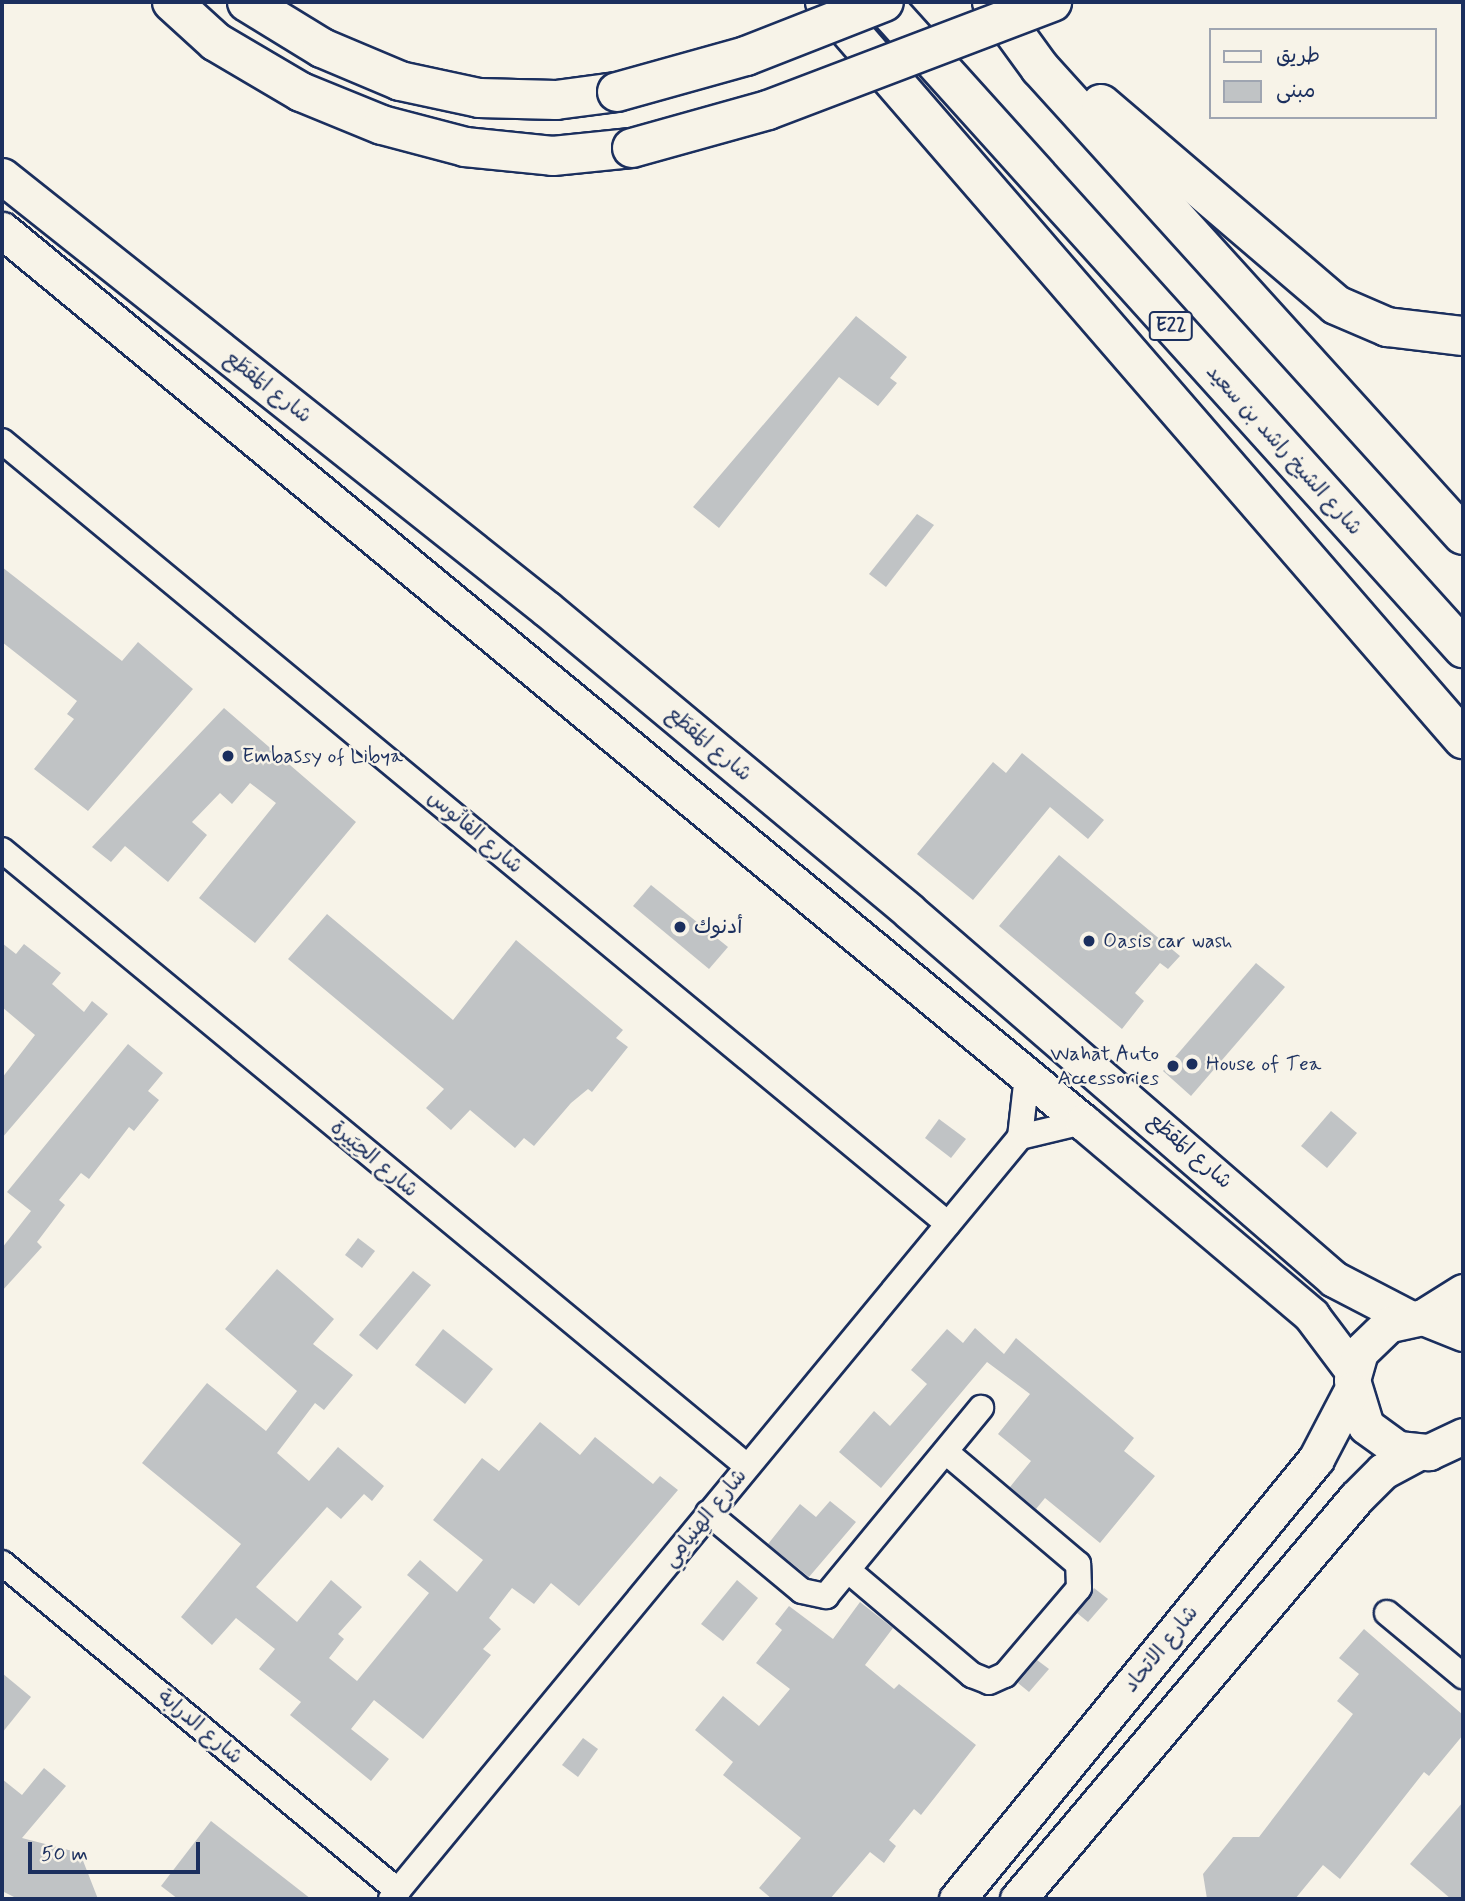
<!DOCTYPE html>
<html>
<head>
<meta charset="utf-8">
<style>
  body { margin:0 }
  #map { position:relative; width:1465px; height:1901px; overflow:hidden; background:#f7f3e8; font-family:Mynerve,"Playpen Sans Arabic",sans-serif }
  div>[style] { position:absolute }
  .building>* { inset:0; background:#c0c3c5 }
  .roads { filter:drop-shadow(2px 0 #1b2f5e) drop-shadow(-2px 0 #1b2f5e) drop-shadow(0 2px #1b2f5e) drop-shadow(0 -2px #1b2f5e) }
  .street>* { height:24px; margin:-12px; padding:0 12px; transform-origin:12px; border-radius:12px; background:#f7f3e8 }
  .secondary>* { height:35px; margin:-17.5px; padding:0 17.5px; transform-origin:17.5px; border-radius:17.5px; background:#f7f3e8 }
  .highway>* { height:38px; margin:-19px; padding:0 19px; transform-origin:19px; border-radius:19px; background:#f7f3e8 }
  .bridges { filter:drop-shadow(2px 0 #1b2f5e) drop-shadow(-2px 0 #1b2f5e) drop-shadow(0 2px #1b2f5e) drop-shadow(0 -2px #1b2f5e) }
  .highway-bridge>* { height:38px; margin:-19px; padding:0 19px; transform-origin:19px; border-radius:19px; background:#f7f3e8 }
  .dots>* { width:19px; height:19px; translate:-50% -50%; box-sizing:border-box; border:4px solid #f7f3e8; border-radius:50% }
  span { translate:-50% -50%; white-space:nowrap; text-align:center; line-height:1.15; -webkit-text-stroke:5px #f7f3e8; paint-order:stroke }
  .shield-label span { padding:2px 5px; background:#f7f3e8; border:2px solid; border-radius:5px; -webkit-text-stroke-width:0 }
  .shield-label { font-size:19px; color:#1b2f5e; font-weight:700 }
  .street-label { font-size:21px; color:#1b2f5e }
  .poi-label { font-size:21px; color:#1b2f5e }
  .left { translate:0 -50%; text-align:left }
  .right { translate:-100% -50%; text-align:right }
  .frame { position:absolute; inset:0; border:4px solid #1b2f5e; pointer-events:none }
  .legend { position:absolute; left:1209px; top:28px; width:228px; height:91px; box-sizing:border-box; background:#f7f3e8; border:2px solid #9fa5b1; margin:0; padding:9px 12px; list-style:none; font-size:21px; color:#1b2f5e }
  .legend li { display:flex; align-items:center; gap:14px; height:35px }
  .legend b { width:35px; border:2px solid #9fa5b1 }
  .scale { position:absolute; left:28px; top:1842px; width:172px; height:32px; box-sizing:border-box; border:4px solid #1b2f5e; border-top:0; padding-left:9px; font-size:21px; line-height:24px; white-space:nowrap; color:#1b2f5e; -webkit-text-stroke:5px #f7f3e8; paint-order:stroke }
</style>
</head>
<body>
<div id="map">
  <div class="building">
    <div style="clip-path:polygon(856px 316px,907px 357px,890px 378px,897px 383px,878px 406px,839px 377px,719px 528px,693px 507px)"></div>
    <div style="clip-path:polygon(917px 514px,934px 525px,886px 587px,869px 574px)"></div>
    <div style="clip-path:polygon(2px 567px,122px 661px,138px 642px,193px 689px,88px 811px,34px 769px,74px 719px,67px 714px,77px 701px,2px 642px)"></div>
    <div style="clip-path:polygon(224px 708px,356px 822px,255px 943px,199px 898px,276px 803px,250px 783px,232px 804px,220px 793px,192px 822px,207px 835px,168px 882px,125px 846px,111px 862px,92px 847px)"></div>
    <div style="clip-path:polygon(1022px 753px,1104px 820px,1088px 839px,1050px 807px,973px 900px,917px 854px,993px 762px,1006px 773px)"></div>
    <div style="clip-path:polygon(1059px 855px,1180px 956px,1168px 969px,1160px 963px,1135px 993px,1144px 1001px,1122px 1029px,999px 926px)"></div>
    <div style="clip-path:polygon(651px 885px,728px 947px,709px 969px,633px 906px)"></div>
    <div style="clip-path:polygon(327px 914px,453px 1020px,516px 940px,623px 1030px,616px 1038px,628px 1047px,592px 1092px,588px 1089px,571px 1103px,534px 1146px,524px 1138px,515px 1148px,470px 1110px,451px 1130px,426px 1108px,444px 1089px,288px 959px)"></div>
    <div style="clip-path:polygon(2px 943px,16px 954px,24px 944px,61px 973px,52px 984px,84px 1012px,92px 1001px,108px 1014px,2px 1138px,2px 1078px,35px 1035px,2px 1007px)"></div>
    <div style="clip-path:polygon(1256px 963px,1285px 987px,1191px 1096px,1163px 1071px)"></div>
    <div style="clip-path:polygon(128px 1044px,163px 1073px,148px 1091px,159px 1100px,134px 1131px,129px 1127px,89px 1179px,81px 1173px,59px 1200px,65px 1205px,37px 1242px,42px 1247px,2px 1291px,2px 1248px,31px 1211px,7px 1192px)"></div>
    <div style="clip-path:polygon(1331px 1111px,1357px 1133px,1327px 1168px,1301px 1146px)"></div>
    <div style="clip-path:polygon(939px 1119px,966px 1139px,951px 1158px,925px 1138px)"></div>
    <div style="clip-path:polygon(358px 1238px,375px 1251px,362px 1268px,345px 1255px)"></div>
    <div style="clip-path:polygon(277px 1269px,334px 1319px,313px 1344px,353px 1375px,324px 1410px,315px 1403px,277px 1453px,309px 1481px,338px 1447px,384px 1486px,372px 1501px,364px 1494px,341px 1519px,327px 1507px,256px 1587px,297px 1622px,331px 1580px,362px 1607px,338px 1634px,344px 1639px,329px 1658px,357px 1681px,429px 1593px,407px 1575px,420px 1560px,457px 1592px,483px 1560px,433px 1520px,482px 1458px,499px 1471px,540px 1422px,580px 1455px,595px 1437px,653px 1484px,660px 1476px,678px 1490px,579px 1606px,551px 1583px,534px 1604px,512px 1588px,489px 1618px,501px 1629px,483px 1649px,491px 1655px,423px 1739px,374px 1700px,351px 1729px,389px 1759px,371px 1781px,290px 1715px,301px 1702px,259px 1669px,275px 1649px,236px 1618px,212px 1645px,181px 1617px,241px 1544px,142px 1463px,207px 1383px,266px 1431px,297px 1391px,225px 1329px)"></div>
    <div style="clip-path:polygon(413px 1271px,431px 1285px,377px 1350px,359px 1335px)"></div>
    <div style="clip-path:polygon(975px 1328px,1004px 1354px,1016px 1338px,1134px 1438px,1124px 1451px,1155px 1476px,1100px 1543px,1045px 1498px,1036px 1509px,1010px 1487px,1031px 1461px,998px 1434px,1030px 1394px,987px 1362px,881px 1488px,839px 1452px,874px 1411px,890px 1426px,927px 1384px,911px 1370px,947px 1329px,963px 1343px)"></div>
    <div style="clip-path:polygon(443px 1329px,493px 1369px,465px 1404px,415px 1365px)"></div>
    <div style="clip-path:polygon(830px 1501px,856px 1522px,809px 1577px,768px 1544px,800px 1504px,816px 1517px)"></div>
    <div style="clip-path:polygon(737px 1580px,758px 1598px,723px 1641px,701px 1624px)"></div>
    <div style="clip-path:polygon(1094px 1588px,1108px 1599px,1088px 1622px,1077px 1613px)"></div>
    <div style="clip-path:polygon(860px 1602px,893px 1628px,865px 1665px,894px 1689px,899px 1684px,976px 1745px,921px 1815px,914px 1809px,889px 1840px,896px 1846px,884px 1863px,870px 1852px,830px 1899px,772px 1899px,759px 1888px,801px 1838px,723px 1775px,733px 1762px,695px 1730px,723px 1696px,759px 1726px,790px 1689px,756px 1663px,782px 1630px,775px 1624px,789px 1606px,833px 1639px)"></div>
    <div style="clip-path:polygon(1364px 1629px,1463px 1715px,1463px 1735px,1429px 1776px,1424px 1772px,1340px 1879px,1323px 1865px,1295px 1899px,1207px 1899px,1203px 1874px,1233px 1837px,1259px 1837px,1353px 1714px,1337px 1701px,1359px 1674px,1339px 1658px)"></div>
    <div style="clip-path:polygon(1037px 1660px,1049px 1669px,1029px 1692px,1018px 1683px)"></div>
    <div style="clip-path:polygon(2px 1673px,31px 1697px,2px 1733px)"></div>
    <div style="clip-path:polygon(583px 1738px,598px 1749px,578px 1777px,562px 1765px)"></div>
    <div style="clip-path:polygon(44px 1768px,66px 1786px,22px 1838px,80px 1853px,98px 1899px,18px 1899px,2px 1891px,2px 1779px,22px 1795px)"></div>
    <div style="clip-path:polygon(1463px 1802px,1463px 1899px,1451px 1899px,1410px 1864px)"></div>
    <div style="clip-path:polygon(211px 1821px,311px 1899px,178px 1899px,161px 1886px)"></div>
  </div>
  <div class="roads">
    <div class="street">
      <div style="left:2px;top:441px;width:1228px;rotate:39.61deg"></div>
      <div style="left:2px;top:850px;width:967px;rotate:39.59deg"></div>
      <div style="left:1020px;top:1137px;width:65px;rotate:-13.4deg"></div>
      <div style="left:708px;top:1513px;width:122px;rotate:39.7deg"></div>
      <div style="left:802px;top:1591px;width:25px;rotate:12deg"></div>
      <div style="left:826px;top:1596px;width:244px;rotate:-50.5deg"></div>
      <div style="left:2px;top:1563px;width:514px;rotate:39.63deg"></div>
      <div style="left:850px;top:1572px;width:160px;rotate:40.2deg"></div>
      <div style="left:972px;top:1675px;width:18px;rotate:22deg"></div>
      <div style="left:989px;top:1682px;width:17px;rotate:-24deg"></div>
      <div style="left:1005px;top:1675px;width:114px;rotate:-49.6deg"></div>
      <div style="left:1079px;top:1588px;width:24px;rotate:-92deg"></div>
      <div style="left:1078px;top:1564px;width:173px;rotate:-139.7deg"></div>
      <div style="left:1387px;top:1613px;width:99px;rotate:39.7deg"></div>
      <div style="left:391px;top:1899px;width:988px;rotate:-50.46deg"></div>
      <div style="left:1020px;top:1137px;width:61px;rotate:-83.5deg"></div>
    </div>
    <div class="secondary">
      <div style="left:2px;top:176px;width:696px;rotate:38.47deg"></div>
      <div style="left:547px;top:609px;width:471px;rotate:39.8deg"></div>
      <div style="left:909px;top:911px;width:562px;rotate:40.89deg"></div>
      <div style="left:1334px;top:1279px;width:85px;rotate:27.5deg"></div>
      <div style="left:2px;top:230px;width:1402px;rotate:39.53deg"></div>
      <div style="left:1083px;top:1122px;width:299px;rotate:40.2deg"></div>
      <div style="left:1311px;top:1315px;width:70px;rotate:53.1deg"></div>
      <div style="left:1423px;top:1317px;width:47px;rotate:-32deg"></div>
      <div style="left:1463px;top:1333px;width:43px;rotate:-158.2deg"></div>
      <div style="left:1423px;top:1317px;width:35px;rotate:168deg"></div>
      <div style="left:1389px;top:1324px;width:40px;rotate:136deg"></div>
      <div style="left:1360px;top:1352px;width:29px;rotate:106deg"></div>
      <div style="left:1352px;top:1380px;width:48px;rotate:73.1deg"></div>
      <div style="left:1366px;top:1426px;width:39px;rotate:36deg"></div>
      <div style="left:1398px;top:1449px;width:31px;rotate:6deg"></div>
      <div style="left:1429px;top:1452px;width:38px;rotate:-25deg"></div>
      <div style="left:957px;top:1899px;width:568px;rotate:-50.79deg"></div>
      <div style="left:1316px;top:1459px;width:78px;rotate:-62.4deg"></div>
      <div style="left:1018px;top:1899px;width:524px;rotate:-49.87deg"></div>
      <div style="left:1356px;top:1498px;width:38px;rotate:-45deg"></div>
      <div style="left:1383px;top:1471px;width:38px;rotate:-28deg"></div>
    </div>
    <div class="highway">
      <div style="left:172px;top:2px;width:59px;rotate:42.3deg"></div>
      <div style="left:216px;top:42px;width:99px;rotate:30.5deg"></div>
      <div style="left:301px;top:92px;width:87px;rotate:22.2deg"></div>
      <div style="left:382px;top:125px;width:86px;rotate:14.8deg"></div>
      <div style="left:465px;top:147px;width:88px;rotate:5.8deg"></div>
      <div style="left:553px;top:156px;width:79px;rotate:-5.8deg"></div>
      <div style="left:247px;top:2px;width:88px;rotate:31.5deg"></div>
      <div style="left:322px;top:48px;width:85px;rotate:22.9deg"></div>
      <div style="left:400px;top:81px;width:81px;rotate:12.1deg"></div>
      <div style="left:479px;top:98px;width:77px;rotate:1.5deg"></div>
      <div style="left:556px;top:100px;width:62px;rotate:-7.5deg"></div>
      <div style="left:825px;top:2px;width:975px;rotate:49.12deg"></div>
      <div style="left:881px;top:2px;width:870px;rotate:47.98deg"></div>
      <div style="left:992px;top:2px;width:82px;rotate:54deg"></div>
      <div style="left:1040px;top:68px;width:630px;rotate:47.83deg"></div>
      <div style="left:1101px;top:104px;width:309px;rotate:40.5deg"></div>
      <div style="left:1336px;top:305px;width:56px;rotate:23.3deg"></div>
      <div style="left:1387px;top:327px;width:77px;rotate:6.8deg"></div>
    </div>
  </div>
  <div class="bridges">
    <div class="highway-bridge">
      <div style="left:617px;top:92px;width:134px;rotate:-15.6deg"></div>
      <div style="left:746px;top:56px;width:148px;rotate:-21.4deg"></div>
      <div style="left:632px;top:148px;width:141px;rotate:-15.6deg"></div>
      <div style="left:768px;top:110px;width:304px;rotate:-20.8deg"></div>
    </div>
  </div>
  <div class="dots">
    <div style="left:228px;top:756px;background:#1b2f5e"></div>
    <div style="left:680px;top:927px;background:#1b2f5e"></div>
    <div style="left:1089px;top:941px;background:#1b2f5e"></div>
    <div style="left:1192px;top:1064px;background:#1b2f5e"></div>
    <div style="left:1173px;top:1066px;background:#1b2f5e"></div>
  </div>
  <div class="shield-label">
    <span style="left:1171px;top:326px">E22</span>
  </div>
  <div class="street-label">
    <span style="left:268px;top:387px;rotate:38deg">شارع المَقطَع</span>
    <span style="left:1284px;top:450px;rotate:48deg">شارع الشيخ راشد بن سعيد</span>
    <span style="left:709px;top:744px;rotate:40deg">شارع المَقطَع</span>
    <span style="left:475px;top:832px;rotate:40deg">شارع الفانُوس</span>
    <span style="left:1190px;top:1151px;rotate:41deg">شارع المَقطَع</span>
    <span style="left:374px;top:1159px;rotate:40deg">شارع الحِيَيرة</span>
    <span style="left:705px;top:1518px;rotate:-51deg">شارع الهِنيامِي</span>
    <span style="left:1161px;top:1649px;rotate:-51deg">شارع الاتحاد</span>
    <span style="left:200px;top:1727px;rotate:40deg">شارع الدرابة</span>
  </div>
  <div class="poi-label">
    <span class="left" style="left:242px;top:756px">Embassy of Libya</span>
    <span class="left" style="left:694px;top:927px">أدنوك</span>
    <span class="left" style="left:1103px;top:941px">Oasis car wash</span>
    <span class="right" style="left:1159px;top:1066px">Wahat Auto<br>Accessories</span>
    <span class="left" style="left:1206px;top:1064px">House of Tea</span>
  </div>
  <div class="frame"></div>
  <ul class="legend">
  <li><b style="height:9px;background:#f7f3e8"></b>طريق</li>
  <li><b style="height:19px;background:#c0c3c5"></b>مبنى</li>
  </ul>
  <div class="scale">50 m</div>
</div>
</body>
</html>
